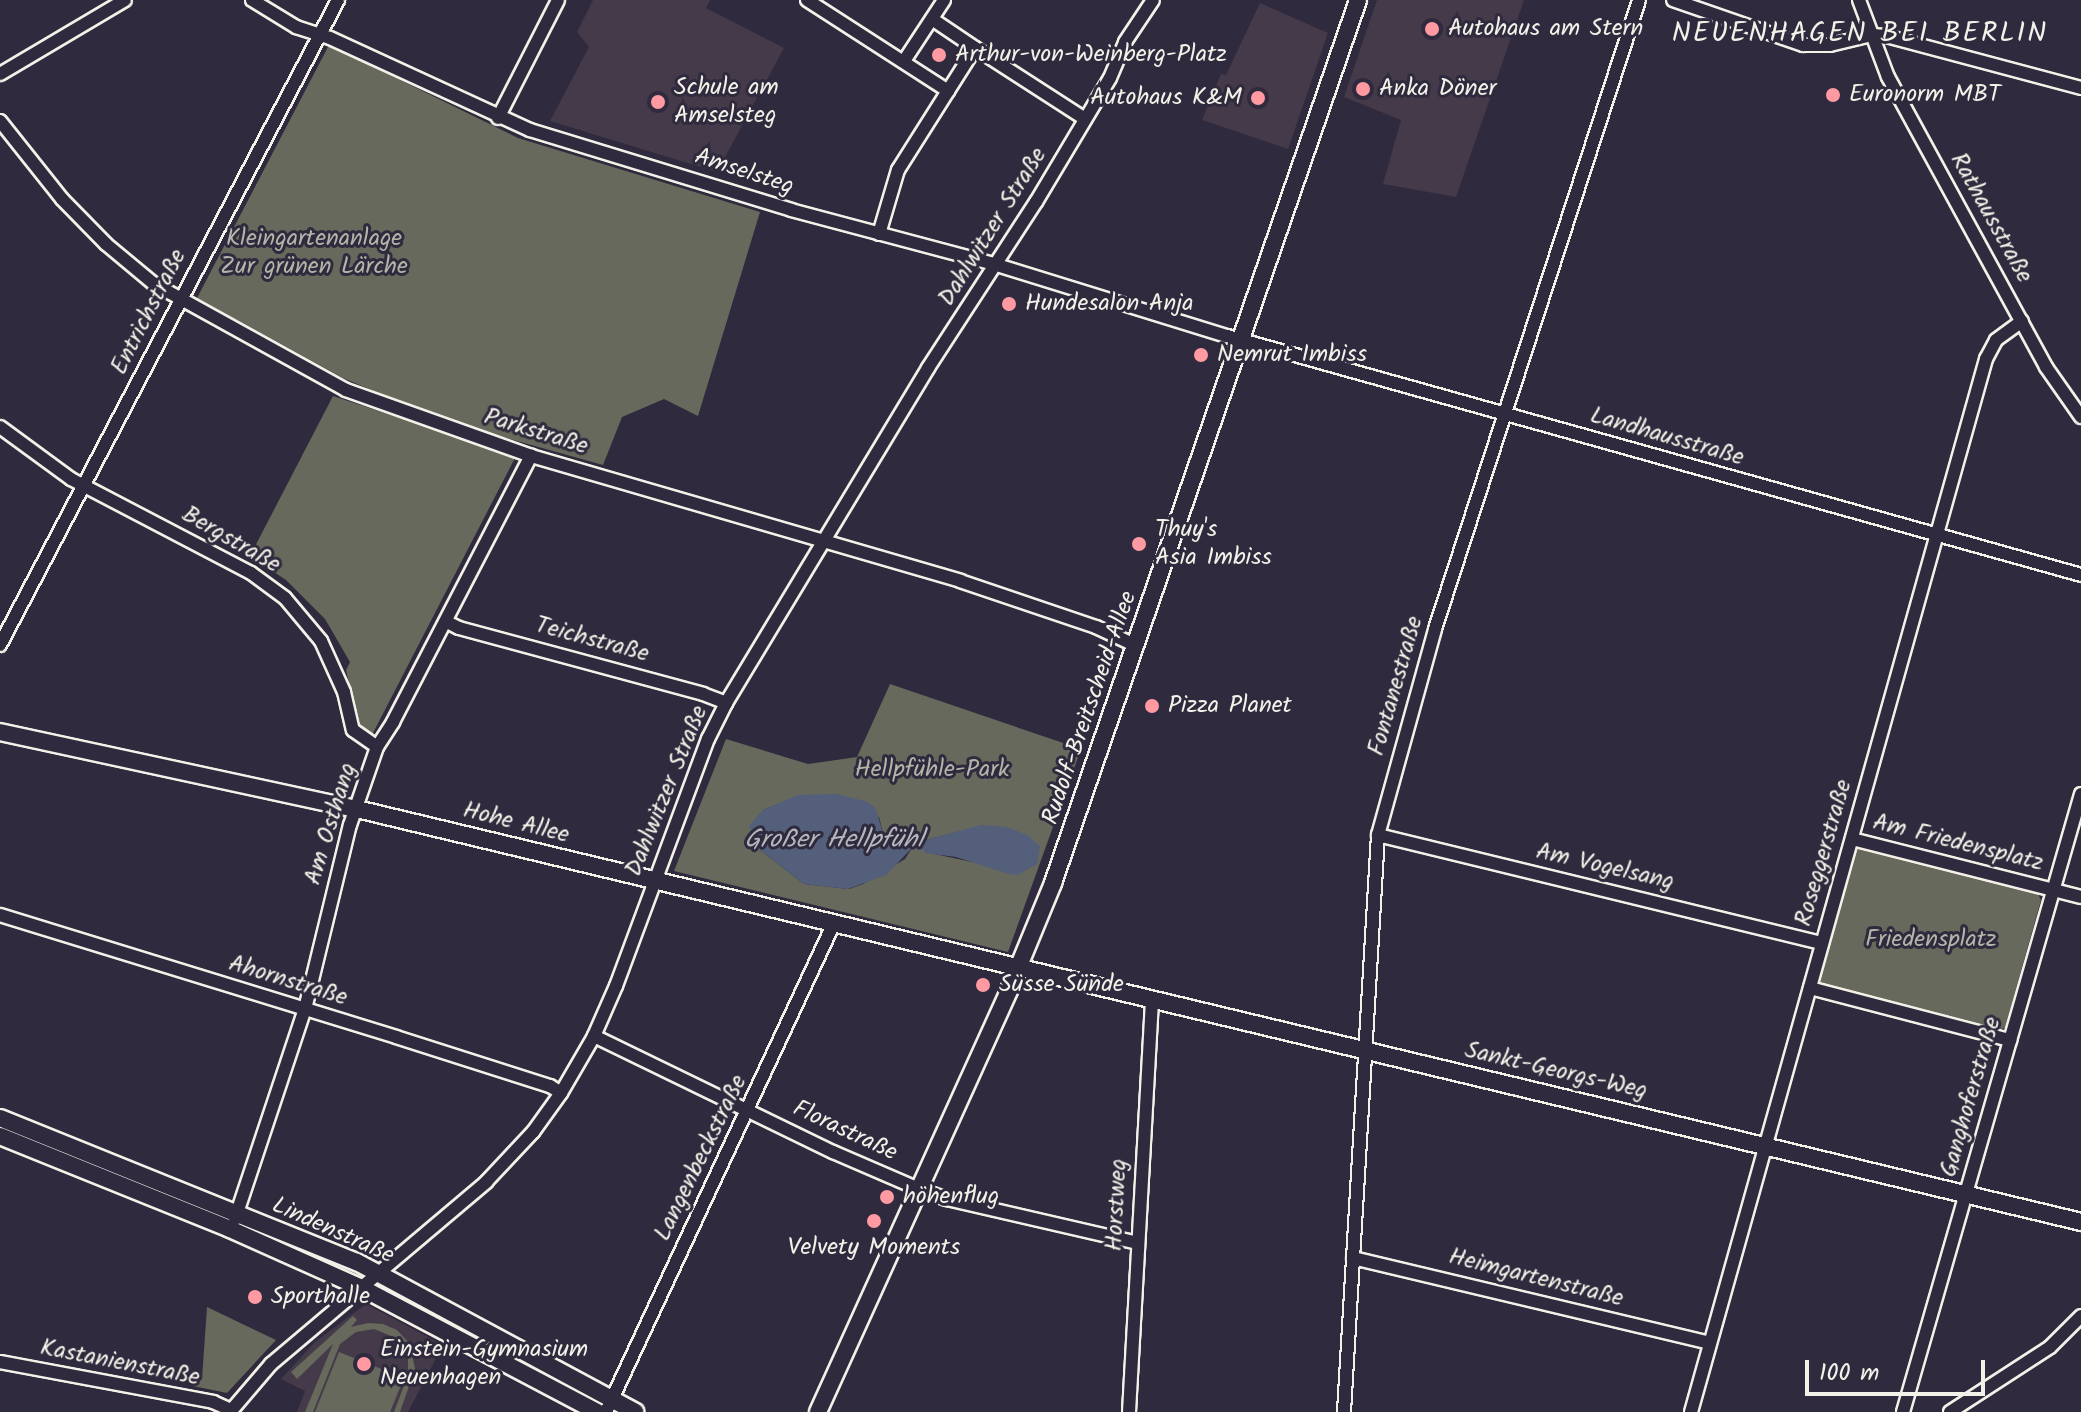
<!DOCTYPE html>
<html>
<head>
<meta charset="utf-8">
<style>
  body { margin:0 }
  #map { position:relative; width:2081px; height:1412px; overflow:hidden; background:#2f2a3d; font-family:Kalam,sans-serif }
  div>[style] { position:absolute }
  .built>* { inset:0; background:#453a4a }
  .green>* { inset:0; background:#66695b }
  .water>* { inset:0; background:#535f7b }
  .canal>* { height:12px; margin:-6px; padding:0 6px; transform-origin:6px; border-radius:6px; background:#535f7b }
  .roads { filter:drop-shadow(2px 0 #f4f1e8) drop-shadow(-2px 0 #f4f1e8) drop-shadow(0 2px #f4f1e8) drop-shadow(0 -2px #f4f1e8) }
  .minor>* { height:12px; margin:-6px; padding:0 6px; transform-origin:6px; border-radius:6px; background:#2f2a3d }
  .tertiary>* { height:16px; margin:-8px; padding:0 8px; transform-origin:8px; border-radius:8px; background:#2f2a3d }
  .dots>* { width:22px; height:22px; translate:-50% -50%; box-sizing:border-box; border:4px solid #2f2a3d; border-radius:50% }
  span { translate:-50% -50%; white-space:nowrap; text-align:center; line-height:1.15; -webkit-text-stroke:6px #2f2a3d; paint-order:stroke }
  .poi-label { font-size:24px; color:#f4f1e8 }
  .left { translate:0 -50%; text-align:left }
  .right { translate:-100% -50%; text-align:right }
  .street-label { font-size:24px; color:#f4f1e8 }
  .park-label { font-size:24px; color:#b4b4a9 }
  .water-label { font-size:26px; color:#b4b7bc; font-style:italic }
  .quarter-label { font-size:28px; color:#f4f1e8; letter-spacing:2px }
  .scale { position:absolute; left:1805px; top:1360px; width:180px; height:36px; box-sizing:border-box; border:4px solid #f4f1e8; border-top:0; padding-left:10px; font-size:24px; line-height:28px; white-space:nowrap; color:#f4f1e8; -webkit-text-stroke:6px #2f2a3d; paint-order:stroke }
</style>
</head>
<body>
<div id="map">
  <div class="built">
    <div style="clip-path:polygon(593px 0,710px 0,706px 8px,784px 48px,717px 172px,550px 121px,589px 47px,577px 32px)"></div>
    <div style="clip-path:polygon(1377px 0,1524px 0,1456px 197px,1383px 184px,1401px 120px,1344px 97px)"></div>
    <div style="clip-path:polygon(1260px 3px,1328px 33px,1288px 149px,1202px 120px,1221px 74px,1226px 75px)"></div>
    <div style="clip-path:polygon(366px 1304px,443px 1345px,408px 1412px,297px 1412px,305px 1391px,281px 1379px,315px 1342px)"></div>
  </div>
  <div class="green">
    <div style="clip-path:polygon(329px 45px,518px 138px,760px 212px,698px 416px,664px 399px,622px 417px,603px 465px,467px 427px,388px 397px,343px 378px,197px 298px)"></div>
    <div style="clip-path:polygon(333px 396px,516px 456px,372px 735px,359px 726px,346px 670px,350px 662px,325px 619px,286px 580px,250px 556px)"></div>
    <div style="clip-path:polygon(evenodd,890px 684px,1081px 749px,1008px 952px,674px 871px,726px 739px,808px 764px,857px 757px,890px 684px,778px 804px,879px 817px,884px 837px,917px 840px,905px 859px,863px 884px,849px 889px,804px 884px,760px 850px,763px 810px,778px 804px,890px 684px,981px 826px,977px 863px,925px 852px,926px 840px,981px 826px)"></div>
    <div style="clip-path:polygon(1856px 845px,2038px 894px,2041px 900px,2005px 1028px,1992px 1031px,1821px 985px,1818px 972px)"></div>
    <div style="clip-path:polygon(207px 1307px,276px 1340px,227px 1393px,193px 1386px,202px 1379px)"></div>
    <div style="clip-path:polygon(353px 1316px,357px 1320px,351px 1327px,368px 1323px,383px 1324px,397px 1330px,410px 1344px,415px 1369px,400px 1412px,394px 1412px,408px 1375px,408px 1357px,396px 1338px,374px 1329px,356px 1332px,340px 1344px,313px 1412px,305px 1412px,333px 1344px,297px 1379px,291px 1372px)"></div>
    <div style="clip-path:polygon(339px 1352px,404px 1378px,390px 1412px,315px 1412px)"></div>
  </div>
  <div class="water">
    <div style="clip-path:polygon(837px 794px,868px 802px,876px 809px,884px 837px,917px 840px,918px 847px,911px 849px,886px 875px,848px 889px,804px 884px,760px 850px,749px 826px,763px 810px,798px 795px)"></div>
    <div style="clip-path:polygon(981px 825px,1007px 827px,1027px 835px,1040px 846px,1037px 864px,1018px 875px,1009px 874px,956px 857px,925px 853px,926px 840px)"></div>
  </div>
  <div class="canal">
    <div style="left:918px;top:844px;width:7px"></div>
  </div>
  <div class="roads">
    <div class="minor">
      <div style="left:252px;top:0;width:52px;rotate:31.5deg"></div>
      <div style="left:296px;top:27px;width:36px;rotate:18deg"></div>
      <div style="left:330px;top:38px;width:220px;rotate:24.7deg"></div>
      <div style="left:530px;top:130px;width:273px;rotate:17deg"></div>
      <div style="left:791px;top:210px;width:213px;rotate:14.9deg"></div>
      <div style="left:997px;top:265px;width:241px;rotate:17.2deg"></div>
      <div style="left:1227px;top:336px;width:887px;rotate:15.63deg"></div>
      <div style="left:807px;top:0;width:168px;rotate:32.8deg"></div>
      <div style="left:1673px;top:0;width:138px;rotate:19.1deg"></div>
      <div style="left:1803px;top:45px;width:27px"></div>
      <div style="left:1830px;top:45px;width:43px;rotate:-13.4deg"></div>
      <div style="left:1872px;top:35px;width:14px;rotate:4deg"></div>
      <div style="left:1886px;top:36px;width:202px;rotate:14.9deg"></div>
      <div style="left:1859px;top:0;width:82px;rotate:69.4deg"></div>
      <div style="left:1888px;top:77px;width:330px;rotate:61.4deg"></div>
      <div style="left:2046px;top:367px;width:61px;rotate:55deg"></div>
      <div style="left:932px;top:19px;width:52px;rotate:34deg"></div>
      <div style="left:904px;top:61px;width:73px;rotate:-56.7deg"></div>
      <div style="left:0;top:74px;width:145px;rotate:-30.6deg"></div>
      <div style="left:498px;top:118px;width:132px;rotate:-63deg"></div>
      <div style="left:0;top:121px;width:100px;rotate:51.5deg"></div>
      <div style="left:62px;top:199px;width:63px;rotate:45.6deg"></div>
      <div style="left:106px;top:244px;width:62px;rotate:39.8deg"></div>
      <div style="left:154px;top:284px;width:219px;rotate:28.9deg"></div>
      <div style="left:346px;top:390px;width:196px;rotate:19.6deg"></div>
      <div style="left:531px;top:456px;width:447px;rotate:16.2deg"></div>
      <div style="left:960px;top:581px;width:144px;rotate:18.7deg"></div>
      <div style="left:1096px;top:627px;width:45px;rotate:24.9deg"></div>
      <div style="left:879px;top:234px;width:67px;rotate:-73.5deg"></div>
      <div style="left:898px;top:170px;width:144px;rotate:-57.7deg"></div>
      <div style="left:975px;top:48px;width:131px;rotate:32.8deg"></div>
      <div style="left:0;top:427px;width:88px;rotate:36.2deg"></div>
      <div style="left:71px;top:479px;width:203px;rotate:27.6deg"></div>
      <div style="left:251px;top:573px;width:42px;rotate:36.3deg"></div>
      <div style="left:285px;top:598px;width:56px;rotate:50.1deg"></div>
      <div style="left:321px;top:641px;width:56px;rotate:65.7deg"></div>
      <div style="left:344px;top:692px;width:39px;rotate:77deg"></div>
      <div style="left:353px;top:730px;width:29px;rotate:35deg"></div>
      <div style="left:447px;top:622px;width:13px;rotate:27deg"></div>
      <div style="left:459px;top:628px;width:253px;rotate:15.1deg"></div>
      <div style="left:703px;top:694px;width:25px;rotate:21deg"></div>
      <div style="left:0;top:645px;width:728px;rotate:-62.34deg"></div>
      <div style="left:1378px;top:835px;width:457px;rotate:13.7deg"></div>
      <div style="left:1852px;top:839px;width:236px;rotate:14.2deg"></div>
      <div style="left:0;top:915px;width:414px;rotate:17.1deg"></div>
      <div style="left:396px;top:1037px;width:162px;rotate:17.7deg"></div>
      <div style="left:550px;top:1086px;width:13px;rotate:32deg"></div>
      <div style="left:1810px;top:988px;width:207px;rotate:14.6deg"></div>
      <div style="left:594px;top:1036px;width:266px;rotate:25.9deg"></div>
      <div style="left:833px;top:1152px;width:94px;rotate:23.3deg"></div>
      <div style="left:919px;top:1189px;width:30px;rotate:20deg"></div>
      <div style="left:947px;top:1199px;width:195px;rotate:13deg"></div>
      <div style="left:235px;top:1219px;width:221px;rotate:-71.6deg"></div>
      <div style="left:305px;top:1009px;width:189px;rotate:-76.3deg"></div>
      <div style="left:350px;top:825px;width:83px;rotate:-70.9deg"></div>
      <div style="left:377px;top:747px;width:30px;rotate:-57deg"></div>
      <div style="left:393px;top:722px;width:300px;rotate:-62.6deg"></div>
      <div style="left:1353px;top:1258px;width:366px;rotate:13.4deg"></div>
      <div style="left:0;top:1362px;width:217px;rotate:10.6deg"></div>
      <div style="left:213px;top:1402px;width:20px;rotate:24deg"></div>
      <div style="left:230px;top:1412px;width:63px;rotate:-49.5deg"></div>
      <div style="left:271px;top:1364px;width:282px;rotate:-40.2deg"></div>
      <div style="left:486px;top:1182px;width:69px;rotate:-46.8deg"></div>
      <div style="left:533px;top:1132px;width:48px;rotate:-54.3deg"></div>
      <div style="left:561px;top:1093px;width:66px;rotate:-59.9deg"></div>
      <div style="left:594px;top:1036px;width:55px;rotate:-66.3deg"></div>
      <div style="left:616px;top:986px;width:264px;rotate:-69.6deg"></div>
      <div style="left:708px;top:739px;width:40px;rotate:-63.4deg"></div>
      <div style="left:726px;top:703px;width:391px;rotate:-58.9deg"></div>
      <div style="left:928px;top:368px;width:198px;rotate:-57deg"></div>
      <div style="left:1036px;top:202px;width:144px;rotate:-59.2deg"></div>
      <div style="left:1110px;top:78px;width:39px;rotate:-67deg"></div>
      <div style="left:1125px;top:42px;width:50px;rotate:-56.3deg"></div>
      <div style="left:606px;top:1412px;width:540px;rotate:-65deg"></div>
      <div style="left:1129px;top:1412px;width:413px;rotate:-86.8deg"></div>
      <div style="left:1344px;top:1412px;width:578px;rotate:-86.63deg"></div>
      <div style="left:1378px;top:835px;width:214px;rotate:-74.5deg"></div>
      <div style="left:1435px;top:629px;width:661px;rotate:-72.03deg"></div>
      <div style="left:1691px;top:1412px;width:1094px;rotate:-74.35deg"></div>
      <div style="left:1986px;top:359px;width:21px;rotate:-62deg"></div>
      <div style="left:1996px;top:340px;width:32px;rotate:-36deg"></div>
      <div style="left:1903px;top:1412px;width:643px;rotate:-73.93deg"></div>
      <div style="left:1950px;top:1412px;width:119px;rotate:-33deg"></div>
      <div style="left:2050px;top:1347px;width:44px;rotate:-45deg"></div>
    </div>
    <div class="tertiary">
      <div style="left:0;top:732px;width:365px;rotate:12.2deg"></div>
      <div style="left:357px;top:809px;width:1773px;rotate:13.47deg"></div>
      <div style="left:0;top:1118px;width:385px;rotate:22deg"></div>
      <div style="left:357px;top:1262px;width:316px;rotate:28.3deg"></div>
      <div style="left:0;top:1136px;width:248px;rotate:22deg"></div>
      <div style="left:230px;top:1229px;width:145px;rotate:24.1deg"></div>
      <div style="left:362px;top:1288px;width:266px;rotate:27.8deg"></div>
      <div style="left:818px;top:1412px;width:463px;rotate:-65.6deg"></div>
      <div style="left:1009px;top:990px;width:116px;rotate:-67.6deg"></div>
      <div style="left:1053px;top:883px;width:934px;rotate:-70.94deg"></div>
    </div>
  </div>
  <div class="dots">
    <div style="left:1432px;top:29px;background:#ff9aa2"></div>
    <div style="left:939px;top:55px;background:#ff9aa2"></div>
    <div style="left:1363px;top:89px;background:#ff9aa2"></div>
    <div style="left:1833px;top:95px;background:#ff9aa2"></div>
    <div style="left:1258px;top:98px;background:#ff9aa2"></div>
    <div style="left:658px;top:102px;background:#ff9aa2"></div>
    <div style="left:1009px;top:304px;background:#ff9aa2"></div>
    <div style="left:1201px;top:355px;background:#ff9aa2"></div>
    <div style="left:1139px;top:544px;background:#ff9aa2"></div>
    <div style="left:1152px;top:706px;background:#ff9aa2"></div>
    <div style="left:983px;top:985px;background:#ff9aa2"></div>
    <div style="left:887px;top:1197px;background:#ff9aa2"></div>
    <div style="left:874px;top:1221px;background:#ff9aa2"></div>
    <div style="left:255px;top:1297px;background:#ff9aa2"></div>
    <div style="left:364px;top:1364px;background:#ff9aa2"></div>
  </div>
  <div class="poi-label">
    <span class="left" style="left:1448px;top:29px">Autohaus am Stern</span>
    <span class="left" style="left:955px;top:55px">Arthur-von-Weinberg-Platz</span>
    <span class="left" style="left:674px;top:102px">Schule am<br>Amselsteg</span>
    <span class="left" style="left:1379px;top:89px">Anka Döner</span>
    <span class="left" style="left:1849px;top:95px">Euronorm MBT</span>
    <span class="right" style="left:1242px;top:98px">Autohaus K&amp;M</span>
    <span class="left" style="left:1025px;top:304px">Hundesalon Anja</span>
    <span class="left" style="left:1217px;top:355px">Nemrut Imbiss</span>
    <span class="left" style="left:1155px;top:544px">Thuy's<br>Asia Imbiss</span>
    <span class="left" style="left:1168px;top:706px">Pizza Planet</span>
    <span class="left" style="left:999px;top:985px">Süsse Sünde</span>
    <span class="left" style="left:903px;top:1197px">höhenflug</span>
    <span style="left:874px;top:1248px">Velvety Moments</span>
    <span class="left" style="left:271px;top:1297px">Sporthalle</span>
    <span class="left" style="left:380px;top:1364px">Einstein-Gymnasium<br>Neuenhagen</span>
  </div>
  <div class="street-label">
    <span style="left:744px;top:172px;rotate:18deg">Amselsteg</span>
    <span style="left:1991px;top:218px;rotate:61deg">Rathausstraße</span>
    <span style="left:993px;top:227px;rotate:-58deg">Dahlwitzer Straße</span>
    <span style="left:149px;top:312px;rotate:-63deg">Entrichstraße</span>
    <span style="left:536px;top:432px;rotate:17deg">Parkstraße</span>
    <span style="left:1667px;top:437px;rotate:16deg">Landhausstraße</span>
    <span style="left:231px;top:540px;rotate:30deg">Bergstraße</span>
    <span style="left:592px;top:640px;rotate:15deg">Teichstraße</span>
    <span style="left:1396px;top:686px;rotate:-74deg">Fontanestraße</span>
    <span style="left:1090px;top:708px;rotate:-71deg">Rudolf-Breitscheid-Allee</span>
    <span style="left:667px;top:791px;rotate:-68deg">Dahlwitzer Straße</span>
    <span style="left:516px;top:823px;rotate:14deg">Hohe Allee</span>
    <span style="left:331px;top:824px;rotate:-73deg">Am Osthang</span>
    <span style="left:1958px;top:843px;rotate:14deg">Am Friedensplatz</span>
    <span style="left:1824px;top:853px;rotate:-74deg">Roseggerstraße</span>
    <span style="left:1605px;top:867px;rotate:13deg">Am Vogelsang</span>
    <span style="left:288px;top:981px;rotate:17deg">Ahornstraße</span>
    <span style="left:1556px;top:1071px;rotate:13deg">Sankt-Georgs-Weg</span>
    <span style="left:1971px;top:1097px;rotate:-74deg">Ganghoferstraße</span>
    <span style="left:845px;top:1131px;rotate:25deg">Florastraße</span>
    <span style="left:701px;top:1158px;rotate:-64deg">Langenbeckstraße</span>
    <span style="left:1117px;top:1205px;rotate:-87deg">Horstweg</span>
    <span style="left:333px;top:1231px;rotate:24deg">Lindenstraße</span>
    <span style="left:1536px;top:1278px;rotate:14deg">Heimgartenstraße</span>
    <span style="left:120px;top:1363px;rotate:11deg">Kastanienstraße</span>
  </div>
  <div class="park-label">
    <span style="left:314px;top:253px">Kleingartenanlage<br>Zur grünen Lärche</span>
    <span style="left:932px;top:770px">Hellpfühle-Park</span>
    <span style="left:1931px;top:940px">Friedensplatz</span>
  </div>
  <div class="water-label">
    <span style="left:834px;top:841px">Großer Hellpfühl</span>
  </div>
  <div class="quarter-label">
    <span style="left:1860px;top:34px">NEUENHAGEN BEI BERLIN</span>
  </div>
  <div class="scale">100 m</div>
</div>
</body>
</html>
